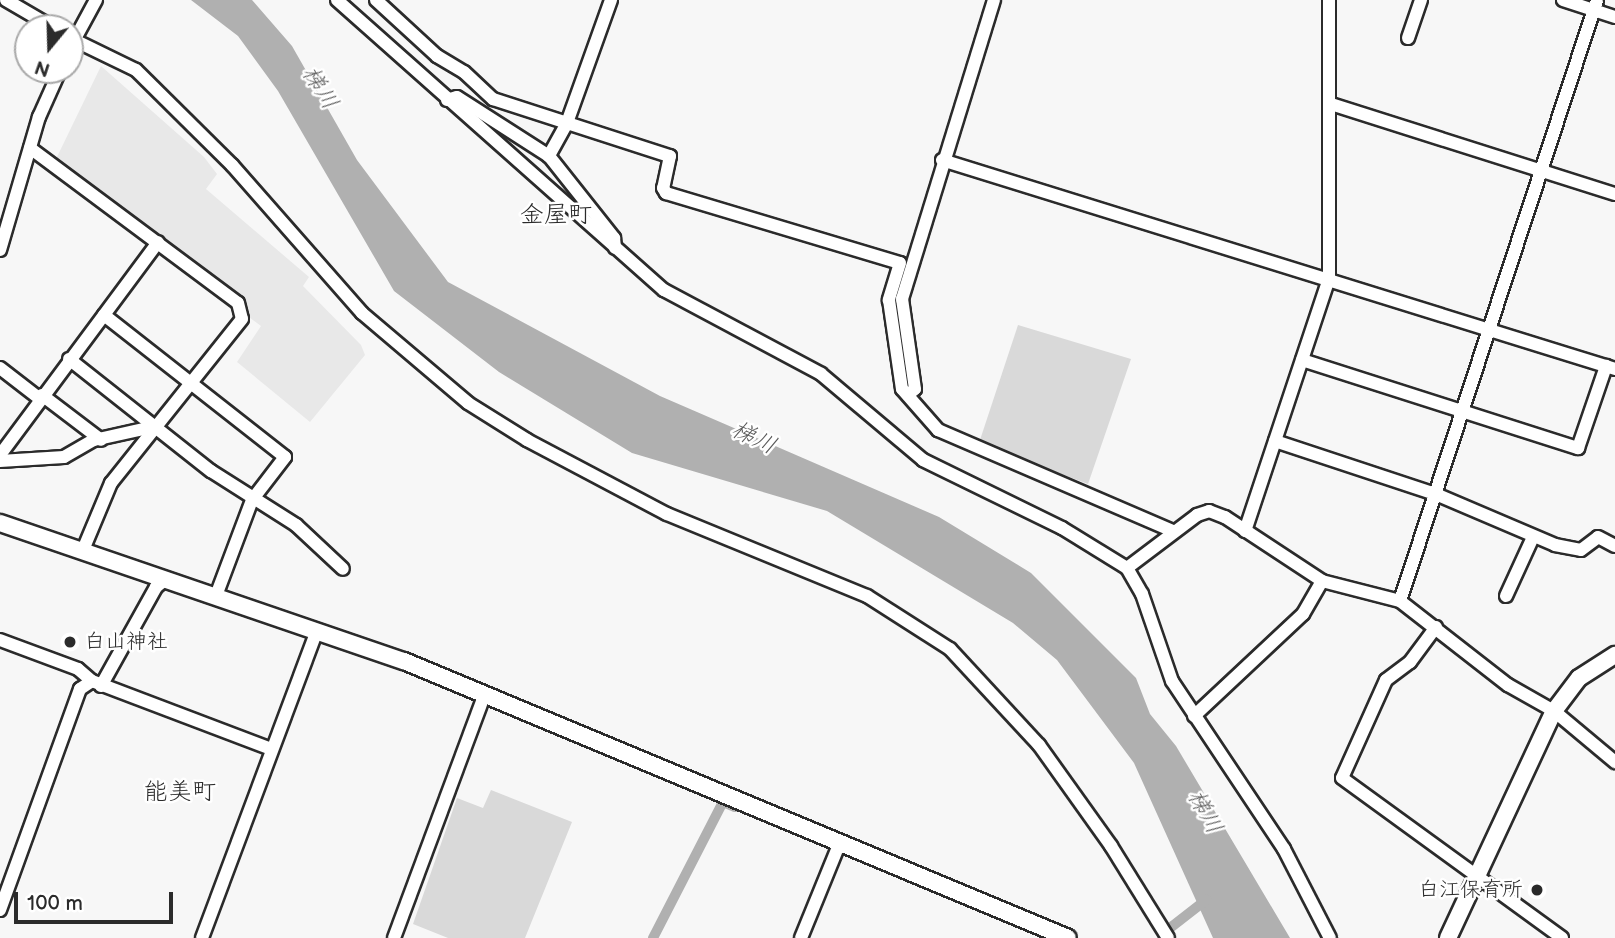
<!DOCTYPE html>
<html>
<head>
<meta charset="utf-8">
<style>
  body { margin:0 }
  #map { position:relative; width:1615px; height:938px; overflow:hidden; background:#f7f7f7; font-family:"Balsamiq Sans","Klee One",sans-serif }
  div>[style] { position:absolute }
  .built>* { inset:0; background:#e8e8e8 }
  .green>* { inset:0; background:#d9d9d9 }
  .water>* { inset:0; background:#b0b0b0 }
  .canal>* { height:10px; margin:-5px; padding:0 5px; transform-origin:5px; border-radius:5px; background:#b0b0b0 }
  .roads { filter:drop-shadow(2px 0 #2b2b2b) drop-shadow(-2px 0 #2b2b2b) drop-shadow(0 2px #2b2b2b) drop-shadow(0 -2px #2b2b2b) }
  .minor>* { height:12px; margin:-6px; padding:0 6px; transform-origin:6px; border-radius:6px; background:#fff }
  .tertiary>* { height:16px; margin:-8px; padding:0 8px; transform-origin:8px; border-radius:8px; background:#fff }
  .dots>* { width:19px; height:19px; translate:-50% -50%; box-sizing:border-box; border:4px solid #fff; border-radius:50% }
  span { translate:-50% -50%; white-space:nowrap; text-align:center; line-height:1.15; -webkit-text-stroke:5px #fff; paint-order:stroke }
  .poi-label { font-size:21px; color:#2b2b2b }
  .left { translate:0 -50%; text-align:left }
  .right { translate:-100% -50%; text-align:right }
  .water-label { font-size:23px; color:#5a5a5a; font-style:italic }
  .quarter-label { font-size:24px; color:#2b2b2b }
  .north { position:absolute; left:14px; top:14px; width:70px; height:70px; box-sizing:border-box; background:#fff; border:2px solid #aaa; border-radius:50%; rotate:199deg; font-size:19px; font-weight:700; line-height:28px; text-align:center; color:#2b2b2b }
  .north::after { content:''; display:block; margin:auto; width:24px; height:32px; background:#2b2b2b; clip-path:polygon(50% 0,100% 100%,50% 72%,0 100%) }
  .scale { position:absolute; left:14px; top:892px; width:159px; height:32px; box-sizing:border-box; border:4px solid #2b2b2b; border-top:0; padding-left:9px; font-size:21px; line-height:24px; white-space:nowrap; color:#2b2b2b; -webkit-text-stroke:5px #fff; paint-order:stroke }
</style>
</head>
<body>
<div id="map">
  <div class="built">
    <div style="clip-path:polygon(101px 66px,204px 157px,217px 174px,206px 189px,309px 277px,303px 286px,361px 345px,365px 355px,310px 422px,237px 362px,261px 326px,246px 315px,240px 297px,56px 159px)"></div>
  </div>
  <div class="green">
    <div style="clip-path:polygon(1018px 325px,1131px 359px,1088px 484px,979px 443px)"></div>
    <div style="clip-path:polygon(491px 790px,572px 822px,525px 938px,448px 938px,413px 924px,457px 798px,483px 808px)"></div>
  </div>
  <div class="water">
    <div style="clip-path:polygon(191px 0,252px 0,292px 46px,357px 160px,448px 282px,660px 396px,939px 517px,1031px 573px,1136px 678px,1150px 714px,1176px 746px,1290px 938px,1213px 938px,1134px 763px,1057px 660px,1013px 623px,827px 511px,632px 453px,499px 372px,394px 291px,278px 91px,238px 36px)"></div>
  </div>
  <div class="canal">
    <div style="left:1170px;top:928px;width:46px;rotate:-37.9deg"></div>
    <div style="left:653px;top:938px;width:153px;rotate:-62.8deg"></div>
    <div style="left:723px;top:802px;width:13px;rotate:23deg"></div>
  </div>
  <div class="roads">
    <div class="minor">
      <div style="left:6px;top:0;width:56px;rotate:30.3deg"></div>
      <div style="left:337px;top:0;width:437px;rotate:41.6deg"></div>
      <div style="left:664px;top:290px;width:178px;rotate:28.1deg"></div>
      <div style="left:821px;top:374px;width:133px;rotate:40.1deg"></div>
      <div style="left:923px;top:460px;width:155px;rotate:26.1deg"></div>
      <div style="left:1062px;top:528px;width:76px;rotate:31.6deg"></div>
      <div style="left:1127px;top:568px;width:30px;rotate:60deg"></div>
      <div style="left:1142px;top:594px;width:92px;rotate:71deg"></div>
      <div style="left:1172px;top:681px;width:202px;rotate:56.3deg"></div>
      <div style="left:1284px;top:849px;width:100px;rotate:62.7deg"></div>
      <div style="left:376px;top:0;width:83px;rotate:42.6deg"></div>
      <div style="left:437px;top:56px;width:31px;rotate:31deg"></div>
      <div style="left:464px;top:72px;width:40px;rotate:43deg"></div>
      <div style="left:493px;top:99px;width:186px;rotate:17.9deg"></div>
      <div style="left:670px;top:156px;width:33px;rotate:102deg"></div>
      <div style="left:663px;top:188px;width:6px;rotate:59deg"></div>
      <div style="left:666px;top:193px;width:244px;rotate:16.7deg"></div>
      <div style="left:900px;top:263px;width:39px;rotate:107deg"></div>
      <div style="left:889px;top:300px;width:90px;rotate:81.7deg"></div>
      <div style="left:902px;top:389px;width:55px;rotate:48.7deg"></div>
      <div style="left:938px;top:430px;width:255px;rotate:23.3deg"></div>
      <div style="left:611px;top:0;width:131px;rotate:109.7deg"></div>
      <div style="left:567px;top:123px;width:38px;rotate:119deg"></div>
      <div style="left:549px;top:156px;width:105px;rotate:51.6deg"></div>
      <div style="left:614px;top:238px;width:10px;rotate:84deg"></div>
      <div style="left:1563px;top:0;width:55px;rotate:18.1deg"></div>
      <div style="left:70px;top:38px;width:73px;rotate:25.9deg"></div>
      <div style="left:136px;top:70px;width:135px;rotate:44.7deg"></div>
      <div style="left:232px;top:165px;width:197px;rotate:48.7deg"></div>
      <div style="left:362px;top:313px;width:139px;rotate:40.3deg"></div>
      <div style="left:468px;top:403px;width:70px;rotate:32.1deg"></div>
      <div style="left:527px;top:440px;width:158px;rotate:27.9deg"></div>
      <div style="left:667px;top:514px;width:216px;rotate:22.3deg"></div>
      <div style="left:867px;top:596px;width:98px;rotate:32.6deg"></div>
      <div style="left:950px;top:649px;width:131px;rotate:47.2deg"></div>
      <div style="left:1039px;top:745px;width:124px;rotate:54.5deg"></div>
      <div style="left:1111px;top:846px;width:108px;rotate:58.2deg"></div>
      <div style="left:1408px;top:38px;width:40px;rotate:-71.1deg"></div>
      <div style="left:70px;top:48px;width:55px;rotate:-61.6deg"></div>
      <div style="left:447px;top:100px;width:10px;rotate:-17deg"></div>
      <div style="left:457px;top:97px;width:109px;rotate:32.7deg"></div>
      <div style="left:1331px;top:104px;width:298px;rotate:17.6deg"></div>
      <div style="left:30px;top:148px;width:259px;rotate:36.7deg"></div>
      <div style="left:238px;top:303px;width:16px;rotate:76deg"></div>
      <div style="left:242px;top:319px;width:210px;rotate:128.6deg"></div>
      <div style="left:111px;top:483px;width:73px;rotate:112.7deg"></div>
      <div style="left:942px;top:160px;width:705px;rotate:17.25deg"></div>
      <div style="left:0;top:250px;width:139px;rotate:-73.7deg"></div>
      <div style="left:39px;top:117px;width:51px;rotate:-65.9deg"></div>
      <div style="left:104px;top:315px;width:230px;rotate:38.1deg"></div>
      <div style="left:285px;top:457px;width:54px;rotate:127.5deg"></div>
      <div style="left:252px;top:500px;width:103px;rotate:110.6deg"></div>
      <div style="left:69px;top:359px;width:181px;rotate:38.3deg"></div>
      <div style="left:211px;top:471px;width:101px;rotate:32.4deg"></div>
      <div style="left:296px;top:525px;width:64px;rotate:43.1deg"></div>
      <div style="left:1302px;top:360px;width:290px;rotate:17.7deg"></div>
      <div style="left:1578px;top:448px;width:87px;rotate:-71.1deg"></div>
      <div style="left:0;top:368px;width:49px;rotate:37.6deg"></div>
      <div style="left:42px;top:395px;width:74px;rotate:37.3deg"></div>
      <div style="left:908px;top:395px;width:9px;rotate:-41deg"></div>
      <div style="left:915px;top:389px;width:91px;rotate:-98.2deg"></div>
      <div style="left:902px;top:299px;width:313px;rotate:-72.9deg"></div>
      <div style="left:1275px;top:441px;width:172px;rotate:18.3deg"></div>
      <div style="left:1438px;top:495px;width:127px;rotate:23.1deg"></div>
      <div style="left:1555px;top:545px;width:26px;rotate:11deg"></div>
      <div style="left:1581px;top:550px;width:21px;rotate:-37deg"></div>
      <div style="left:1598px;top:537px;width:19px;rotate:28deg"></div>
      <div style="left:0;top:455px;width:265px;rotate:-53.4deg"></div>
      <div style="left:0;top:461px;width:64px;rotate:-3.6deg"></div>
      <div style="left:64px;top:457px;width:34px;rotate:-30deg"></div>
      <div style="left:94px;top:440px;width:65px;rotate:-12.5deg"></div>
      <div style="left:1245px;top:531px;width:266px;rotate:-71.6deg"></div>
      <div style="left:1329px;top:279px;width:279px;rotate:-90deg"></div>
      <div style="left:1127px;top:568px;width:88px;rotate:-37.1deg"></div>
      <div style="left:1197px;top:515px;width:13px;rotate:-18deg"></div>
      <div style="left:1209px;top:511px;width:17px;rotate:21deg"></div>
      <div style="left:1225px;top:517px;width:116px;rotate:33.4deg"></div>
      <div style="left:1322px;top:581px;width:81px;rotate:14.4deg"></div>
      <div style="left:1400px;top:601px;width:137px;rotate:37.9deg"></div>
      <div style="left:1508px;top:685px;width:53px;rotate:29.5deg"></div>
      <div style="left:1554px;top:711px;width:80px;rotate:39.9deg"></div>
      <div style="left:1506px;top:596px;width:65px;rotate:-65.4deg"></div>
      <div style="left:1400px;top:601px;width:632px;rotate:-71.85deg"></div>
      <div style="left:1436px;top:627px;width:44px;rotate:126.6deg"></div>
      <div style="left:1410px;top:662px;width:30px;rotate:143deg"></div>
      <div style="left:1386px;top:680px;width:107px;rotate:114.2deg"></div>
      <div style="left:1342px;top:778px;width:272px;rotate:36deg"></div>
      <div style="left:0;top:640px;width:83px;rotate:20.4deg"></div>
      <div style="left:78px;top:669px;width:18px;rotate:41deg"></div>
      <div style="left:101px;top:686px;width:113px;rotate:-60.9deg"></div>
      <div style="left:156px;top:587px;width:13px;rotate:-39deg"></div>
      <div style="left:1194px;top:716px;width:149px;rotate:-43.1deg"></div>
      <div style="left:1303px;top:614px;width:38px;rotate:-60deg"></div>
      <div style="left:0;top:910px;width:235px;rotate:-70.1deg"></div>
      <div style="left:80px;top:689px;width:14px;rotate:-34deg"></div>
      <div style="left:92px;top:681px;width:191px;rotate:20.8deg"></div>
      <div style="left:202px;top:938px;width:328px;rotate:-69.5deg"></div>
      <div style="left:394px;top:938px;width:258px;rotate:-69.6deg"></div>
      <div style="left:801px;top:938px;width:100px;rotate:-67.8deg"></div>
    </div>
    <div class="tertiary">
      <div style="left:0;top:523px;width:427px;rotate:18.9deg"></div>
      <div style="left:404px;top:661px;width:719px;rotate:22.64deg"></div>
      <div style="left:1448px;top:938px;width:251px;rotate:-65deg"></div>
      <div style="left:1554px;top:711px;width:41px;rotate:-52.9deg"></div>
      <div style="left:1579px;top:678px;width:43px;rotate:-32.6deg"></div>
    </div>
  </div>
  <div class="dots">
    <div style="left:70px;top:642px;background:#2b2b2b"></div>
    <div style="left:1537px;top:890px;background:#2b2b2b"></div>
  </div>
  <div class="poi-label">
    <span class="left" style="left:84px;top:642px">白山神社</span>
    <span class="right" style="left:1523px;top:890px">白江保育所</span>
  </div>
  <div class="water-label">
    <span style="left:320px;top:88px;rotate:58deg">梯川</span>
    <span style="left:754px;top:438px;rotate:26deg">梯川</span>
    <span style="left:1205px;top:812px;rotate:61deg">梯川</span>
  </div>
  <div class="quarter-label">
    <span style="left:556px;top:215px">金屋町</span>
    <span style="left:180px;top:792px">能美町</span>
  </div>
  <div class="north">N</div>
  <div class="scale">100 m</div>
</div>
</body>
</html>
